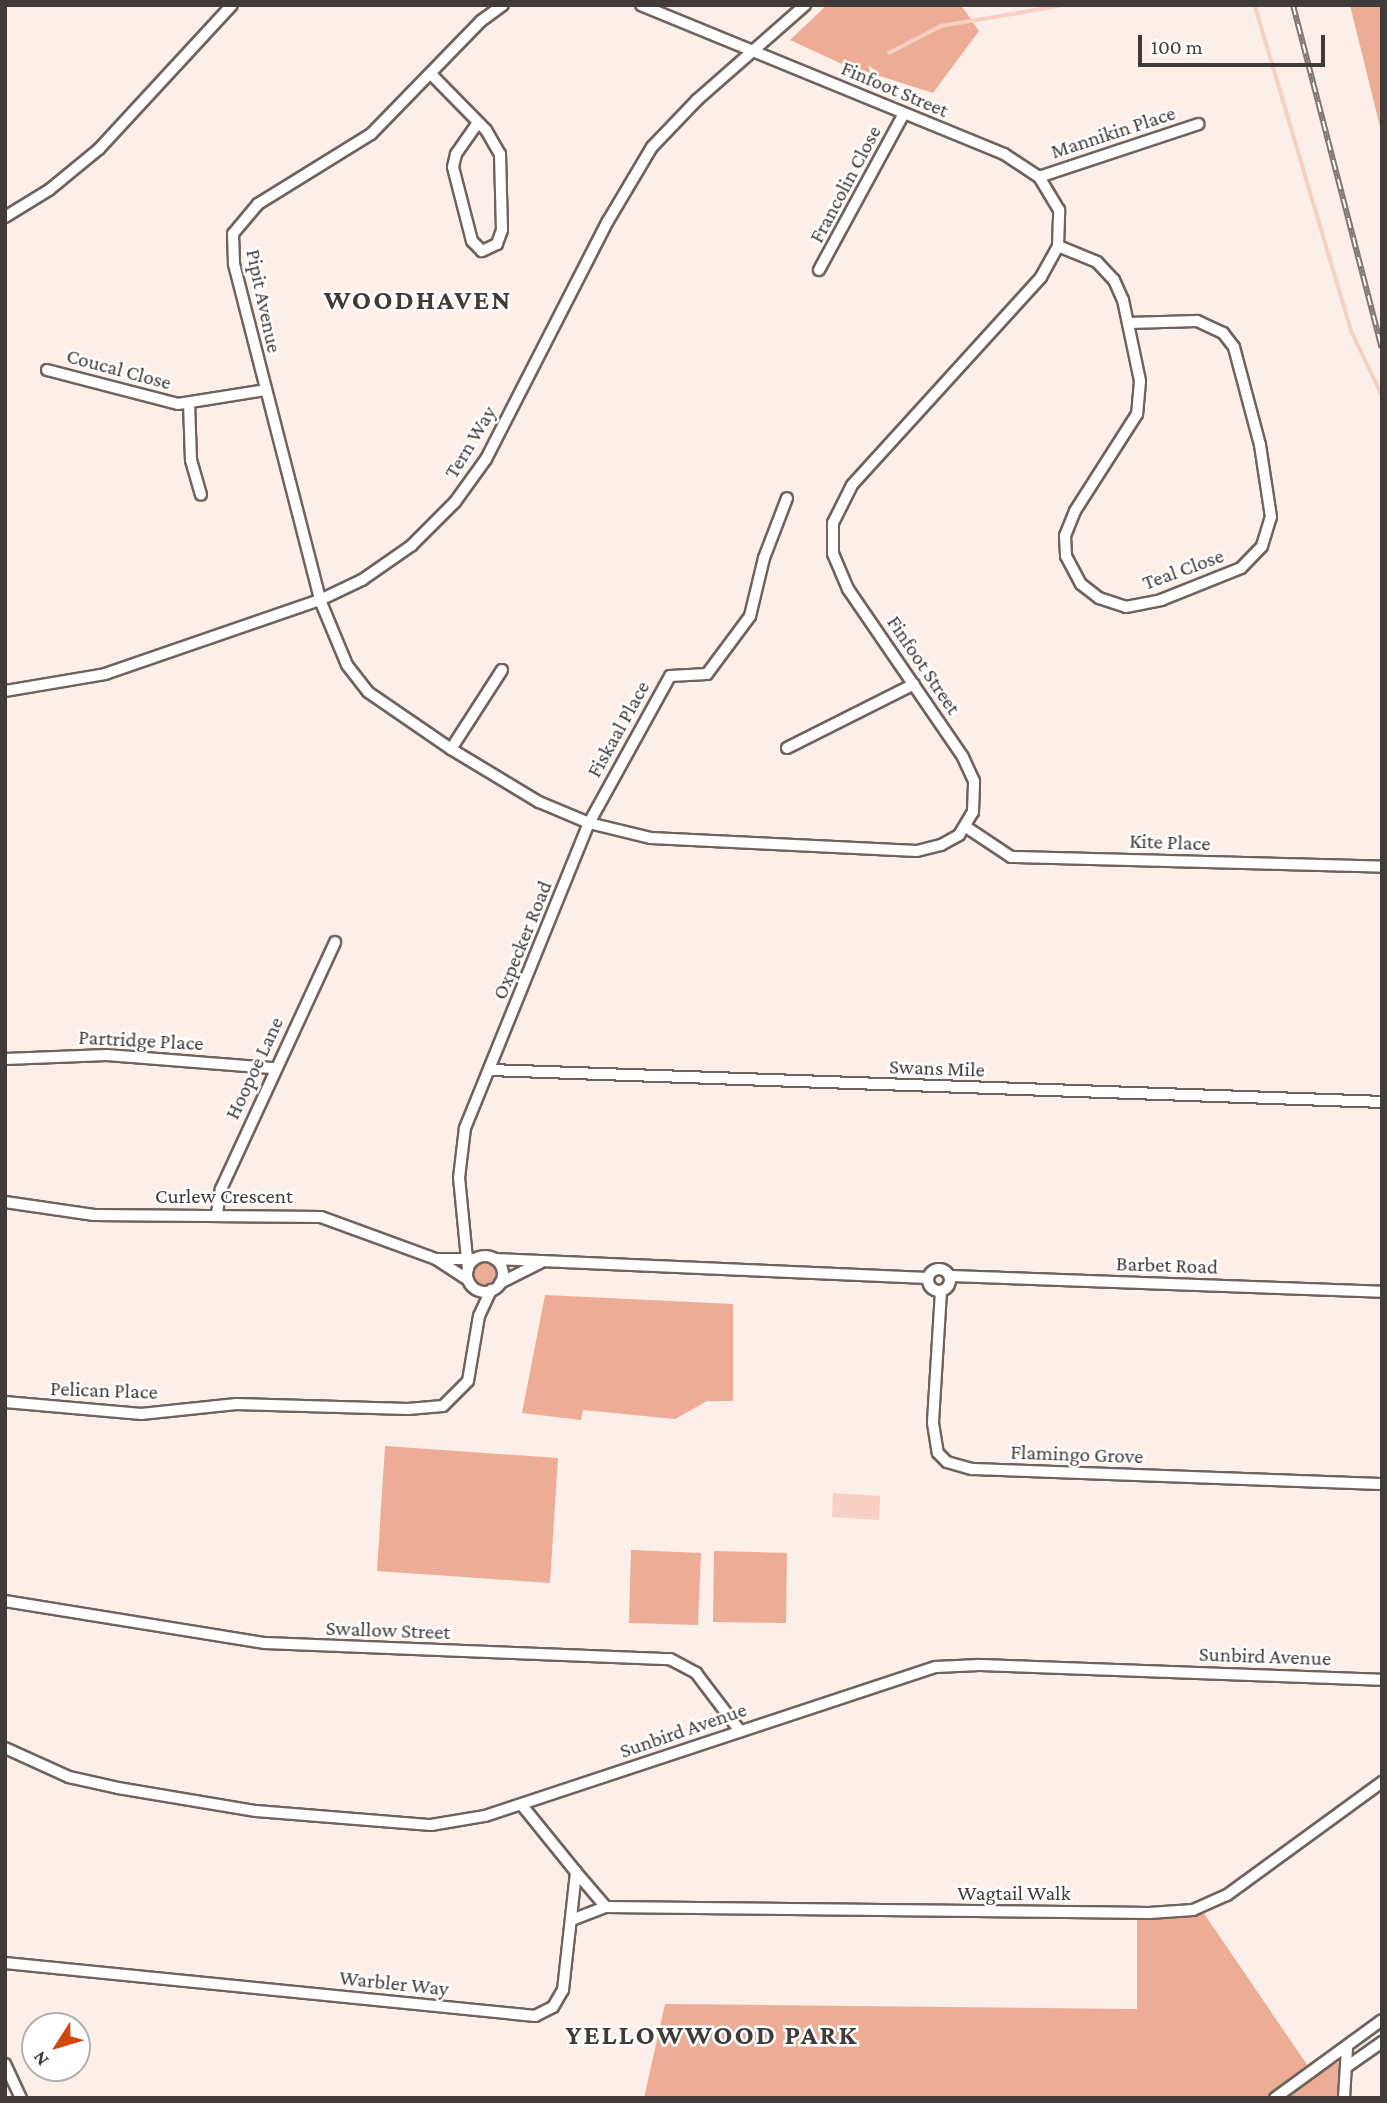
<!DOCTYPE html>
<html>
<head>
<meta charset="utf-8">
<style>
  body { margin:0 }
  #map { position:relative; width:1387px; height:2103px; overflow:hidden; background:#fceee9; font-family:"Crimson Pro",serif }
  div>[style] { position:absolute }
  .green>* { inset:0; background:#edac96 }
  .round { border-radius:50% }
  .water>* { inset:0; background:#f7cfc3 }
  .stream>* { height:3.5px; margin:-1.75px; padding:0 1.75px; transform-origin:1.75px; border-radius:1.75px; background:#f7cfc3 }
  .roads { filter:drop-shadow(2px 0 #6f635f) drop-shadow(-2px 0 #6f635f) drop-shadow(0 2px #6f635f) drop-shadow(0 -2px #6f635f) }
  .minor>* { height:10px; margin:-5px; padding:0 5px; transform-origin:5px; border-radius:5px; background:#fff }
  .minor>.ring { margin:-5px; padding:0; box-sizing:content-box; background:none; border:10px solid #fff; border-radius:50% }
  .rail>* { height:6px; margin-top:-3px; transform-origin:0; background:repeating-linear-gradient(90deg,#fff 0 10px,#7f7774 0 20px); box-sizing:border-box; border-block:2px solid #7f7774 }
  span { translate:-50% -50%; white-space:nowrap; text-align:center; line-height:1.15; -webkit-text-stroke:5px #fff; paint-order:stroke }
  .street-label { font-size:21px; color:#403b39 }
  .district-label { font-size:28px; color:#403b39; font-weight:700; letter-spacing:2px }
  .frame { position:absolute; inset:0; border:7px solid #403b39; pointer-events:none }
  .north { position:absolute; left:21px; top:2012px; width:70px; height:70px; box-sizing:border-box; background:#fff; border:2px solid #b3b1b0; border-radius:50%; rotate:233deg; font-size:19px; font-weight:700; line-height:28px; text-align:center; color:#403b39 }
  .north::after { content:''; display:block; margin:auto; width:24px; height:32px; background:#cf4811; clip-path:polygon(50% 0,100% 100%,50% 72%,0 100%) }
  .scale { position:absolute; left:1138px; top:35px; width:187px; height:32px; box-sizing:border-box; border:4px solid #403b39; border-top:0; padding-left:9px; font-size:21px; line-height:24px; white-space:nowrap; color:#403b39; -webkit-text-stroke:5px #fff; paint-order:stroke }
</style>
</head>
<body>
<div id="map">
  <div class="green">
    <div style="clip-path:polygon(827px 5px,961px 5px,979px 31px,933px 93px,842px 64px,790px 40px)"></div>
    <div style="clip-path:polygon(1350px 5px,1382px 5px,1380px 127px)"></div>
    <div class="round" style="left:474px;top:1261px;width:24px;height:24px"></div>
    <div style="clip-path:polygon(545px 1295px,733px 1304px,733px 1401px,707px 1401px,675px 1419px,583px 1410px,581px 1420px,522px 1413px)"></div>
    <div style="clip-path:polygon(385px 1446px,558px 1458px,550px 1583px,377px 1571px)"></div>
    <div style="clip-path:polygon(631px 1550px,701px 1553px,698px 1625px,629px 1623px)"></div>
    <div style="clip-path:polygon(714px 1551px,787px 1553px,786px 1623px,713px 1622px)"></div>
    <div style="clip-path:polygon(1203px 1912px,1314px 2075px,1339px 2062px,1338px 2098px,644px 2098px,665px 2004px,1137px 2009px,1137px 1917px)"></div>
  </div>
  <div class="water">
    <div style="clip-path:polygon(833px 1493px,880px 1496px,879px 1520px,832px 1517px)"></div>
  </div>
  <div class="stream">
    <div style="left:1255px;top:5px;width:341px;rotate:73.5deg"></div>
    <div style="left:1352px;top:332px;width:70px;rotate:64.5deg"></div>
    <div style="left:889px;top:53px;width:59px;rotate:-27.4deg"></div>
    <div style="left:941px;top:26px;width:126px;rotate:-9.6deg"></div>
  </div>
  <div class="roads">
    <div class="minor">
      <div style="left:503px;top:5px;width:27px;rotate:144deg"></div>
      <div style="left:481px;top:21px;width:158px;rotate:134.2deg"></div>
      <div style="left:371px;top:134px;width:133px;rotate:148.2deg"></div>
      <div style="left:258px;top:204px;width:39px;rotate:130deg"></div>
      <div style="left:233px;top:234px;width:30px;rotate:88deg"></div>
      <div style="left:234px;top:264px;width:347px;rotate:75.6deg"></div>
      <div style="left:320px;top:600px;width:70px;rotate:67.4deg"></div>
      <div style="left:347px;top:665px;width:34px;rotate:52deg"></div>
      <div style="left:368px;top:692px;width:101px;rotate:34.5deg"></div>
      <div style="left:451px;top:749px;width:103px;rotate:31.1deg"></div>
      <div style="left:539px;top:802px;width:54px;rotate:22.8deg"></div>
      <div style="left:589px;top:823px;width:64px;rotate:13.6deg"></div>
      <div style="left:651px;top:838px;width:266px;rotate:2.8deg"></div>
      <div style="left:917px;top:851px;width:25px;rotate:-14deg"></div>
      <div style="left:941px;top:845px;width:21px;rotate:-29deg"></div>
      <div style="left:959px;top:835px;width:27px;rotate:-59deg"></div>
      <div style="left:973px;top:812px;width:31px;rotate:-88deg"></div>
      <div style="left:974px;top:781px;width:26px;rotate:-115deg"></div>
      <div style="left:963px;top:757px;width:204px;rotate:-124.4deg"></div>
      <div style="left:848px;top:589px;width:38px;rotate:-113deg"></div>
      <div style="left:833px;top:554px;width:31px;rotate:-90deg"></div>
      <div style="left:833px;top:523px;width:42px;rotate:-63.4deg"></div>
      <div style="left:852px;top:485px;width:281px;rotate:-47.7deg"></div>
      <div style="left:1041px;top:277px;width:35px;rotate:-61deg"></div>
      <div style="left:1058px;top:246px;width:36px;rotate:-88deg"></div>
      <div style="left:1059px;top:210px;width:39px;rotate:-121deg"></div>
      <div style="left:1039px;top:177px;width:42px;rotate:-146.7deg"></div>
      <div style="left:1004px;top:154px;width:392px;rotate:-157.7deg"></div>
      <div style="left:431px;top:74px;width:78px;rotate:45.5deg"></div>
      <div style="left:486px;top:130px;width:28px;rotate:60deg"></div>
      <div style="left:500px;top:154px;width:76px;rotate:88.5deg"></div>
      <div style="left:502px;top:230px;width:15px;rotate:110deg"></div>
      <div style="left:497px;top:244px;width:17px;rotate:155deg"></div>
      <div style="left:482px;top:251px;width:14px;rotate:-135deg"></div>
      <div style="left:472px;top:241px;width:76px;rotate:-104.4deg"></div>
      <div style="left:453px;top:167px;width:13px;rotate:-77deg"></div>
      <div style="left:456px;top:154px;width:38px;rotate:-55deg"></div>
      <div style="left:1039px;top:177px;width:168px;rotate:-18.4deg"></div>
      <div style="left:5px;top:217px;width:52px;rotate:-31.5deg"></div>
      <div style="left:49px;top:190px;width:65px;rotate:-39.4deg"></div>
      <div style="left:99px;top:149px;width:196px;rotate:-47.3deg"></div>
      <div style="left:1058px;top:246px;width:42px;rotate:22.3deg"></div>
      <div style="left:1097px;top:262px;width:25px;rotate:47deg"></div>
      <div style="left:1114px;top:280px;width:22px;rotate:66deg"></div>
      <div style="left:1123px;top:300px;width:83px;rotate:78.1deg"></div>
      <div style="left:1140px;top:381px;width:33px;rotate:95deg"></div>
      <div style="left:1137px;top:414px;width:115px;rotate:122.6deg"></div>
      <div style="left:1075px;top:511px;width:27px;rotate:112deg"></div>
      <div style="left:1065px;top:536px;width:20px;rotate:87deg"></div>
      <div style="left:1066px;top:556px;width:32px;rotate:62deg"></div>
      <div style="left:1081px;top:584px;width:23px;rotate:38deg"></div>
      <div style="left:1099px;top:598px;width:28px;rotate:18deg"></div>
      <div style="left:1126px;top:607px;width:36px;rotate:-11deg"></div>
      <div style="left:1161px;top:600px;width:86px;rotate:-21.8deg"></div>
      <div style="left:1241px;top:568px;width:30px;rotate:-46deg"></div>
      <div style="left:1262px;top:546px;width:30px;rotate:-73deg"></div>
      <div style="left:1271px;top:517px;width:73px;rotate:-98.7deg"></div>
      <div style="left:1260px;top:445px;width:101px;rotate:-104.9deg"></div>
      <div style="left:1234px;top:347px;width:18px;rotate:-128deg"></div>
      <div style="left:1223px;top:333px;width:29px;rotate:-155deg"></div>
      <div style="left:1197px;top:321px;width:68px;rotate:178.3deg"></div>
      <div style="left:819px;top:270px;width:176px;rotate:-61.5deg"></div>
      <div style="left:47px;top:370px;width:135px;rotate:14.5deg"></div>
      <div style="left:178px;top:404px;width:88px;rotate:-9.1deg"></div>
      <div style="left:189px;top:403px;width:57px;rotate:88deg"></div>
      <div style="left:191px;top:460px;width:36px;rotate:74deg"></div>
      <div style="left:5px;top:691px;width:101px;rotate:-9.6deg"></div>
      <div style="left:105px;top:674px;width:227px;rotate:-19deg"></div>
      <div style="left:320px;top:600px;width:47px;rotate:-25.5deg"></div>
      <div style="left:362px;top:580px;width:60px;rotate:-34.8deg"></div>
      <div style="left:411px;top:546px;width:62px;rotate:-45deg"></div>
      <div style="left:455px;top:502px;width:53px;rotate:-54.2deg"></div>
      <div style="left:486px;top:459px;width:267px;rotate:-62.9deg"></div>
      <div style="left:608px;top:221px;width:86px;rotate:-59.3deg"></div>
      <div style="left:652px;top:147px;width:65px;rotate:-46.2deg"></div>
      <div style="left:697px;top:100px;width:144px;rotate:-41.3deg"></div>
      <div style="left:787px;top:748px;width:142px;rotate:-26.7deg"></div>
      <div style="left:451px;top:749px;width:94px;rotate:-57.2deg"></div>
      <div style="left:966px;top:827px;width:54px;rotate:33.7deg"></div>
      <div style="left:1011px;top:857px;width:371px;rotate:1.5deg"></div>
      <div style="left:5px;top:1059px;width:102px;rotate:-2.2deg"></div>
      <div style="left:107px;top:1055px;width:168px;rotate:4.5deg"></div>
      <div style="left:490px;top:1070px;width:893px;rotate:2.05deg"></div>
      <div style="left:5px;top:1202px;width:90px;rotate:8.3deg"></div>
      <div style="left:94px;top:1215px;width:227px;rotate:0.5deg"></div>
      <div style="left:321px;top:1217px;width:122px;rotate:20.1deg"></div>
      <div style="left:436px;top:1259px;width:38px;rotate:33deg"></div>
      <div style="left:217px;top:1213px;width:24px;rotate:-81deg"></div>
      <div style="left:221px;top:1189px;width:272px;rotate:-65.2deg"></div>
      <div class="ring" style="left:467px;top:1256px;width:26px;height:26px"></div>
      <div style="left:436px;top:1259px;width:36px"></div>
      <div style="left:495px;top:1259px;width:433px;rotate:2.5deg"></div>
      <div class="ring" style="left:928px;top:1269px;width:12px;height:12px"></div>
      <div style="left:468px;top:1269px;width:91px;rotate:-95.6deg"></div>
      <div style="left:459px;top:1178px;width:50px;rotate:-83.2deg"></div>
      <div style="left:465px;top:1128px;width:329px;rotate:-67.9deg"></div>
      <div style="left:589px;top:823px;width:168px;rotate:-61.1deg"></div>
      <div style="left:670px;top:676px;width:37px;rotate:-3deg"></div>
      <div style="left:707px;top:674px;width:72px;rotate:-53.4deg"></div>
      <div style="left:750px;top:616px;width:60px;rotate:-76.4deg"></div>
      <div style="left:764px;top:558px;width:64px;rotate:-69deg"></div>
      <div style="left:950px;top:1276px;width:432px;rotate:2.1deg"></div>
      <div style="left:500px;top:1283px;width:45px;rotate:-26.6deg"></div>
      <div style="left:941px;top:1291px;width:132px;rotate:93.5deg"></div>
      <div style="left:933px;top:1423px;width:30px;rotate:81deg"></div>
      <div style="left:938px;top:1453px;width:13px;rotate:45deg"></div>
      <div style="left:947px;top:1462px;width:26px;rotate:16deg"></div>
      <div style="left:972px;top:1469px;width:410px;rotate:2.1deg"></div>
      <div style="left:5px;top:1402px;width:137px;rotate:5deg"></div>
      <div style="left:141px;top:1414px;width:96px;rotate:-6deg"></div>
      <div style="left:236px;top:1404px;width:172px;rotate:1.7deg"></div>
      <div style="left:408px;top:1409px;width:35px;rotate:-5deg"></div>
      <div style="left:443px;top:1406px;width:35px;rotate:-45deg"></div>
      <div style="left:468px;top:1381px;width:66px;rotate:-80.4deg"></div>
      <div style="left:479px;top:1316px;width:29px;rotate:-65deg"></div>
      <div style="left:5px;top:1601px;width:263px;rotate:9.2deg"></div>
      <div style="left:265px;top:1643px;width:405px;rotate:2.3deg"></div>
      <div style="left:670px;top:1659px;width:30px;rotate:28deg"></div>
      <div style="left:696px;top:1673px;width:73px;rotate:52.8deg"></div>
      <div style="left:5px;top:1748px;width:70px;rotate:24.4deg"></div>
      <div style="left:69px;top:1777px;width:50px;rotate:12.7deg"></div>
      <div style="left:118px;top:1788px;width:140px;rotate:9.5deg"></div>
      <div style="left:256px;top:1811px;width:176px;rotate:4.6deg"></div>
      <div style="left:431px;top:1825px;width:55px;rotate:-9.5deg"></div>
      <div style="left:485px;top:1816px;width:475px;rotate:-18.3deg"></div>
      <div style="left:936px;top:1667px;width:43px;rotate:-2.7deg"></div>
      <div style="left:979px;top:1665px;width:403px;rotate:2.1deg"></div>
      <div style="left:576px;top:1872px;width:46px;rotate:49.4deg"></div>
      <div style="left:574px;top:1919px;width:34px;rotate:-21deg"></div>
      <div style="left:606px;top:1907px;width:543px;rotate:0.63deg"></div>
      <div style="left:1149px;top:1913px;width:44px;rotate:-3.9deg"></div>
      <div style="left:1193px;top:1910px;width:37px;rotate:-24deg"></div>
      <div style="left:1227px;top:1895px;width:192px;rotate:-36.1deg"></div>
      <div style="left:5px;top:1963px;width:533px;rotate:5.71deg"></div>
      <div style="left:535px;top:2016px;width:20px;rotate:-27deg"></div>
      <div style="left:553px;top:2007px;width:20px;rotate:-60deg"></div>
      <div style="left:563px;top:1990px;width:119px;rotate:-83.7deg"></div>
      <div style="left:576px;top:1872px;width:87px;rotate:-129deg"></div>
      <div style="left:5px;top:2064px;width:38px;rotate:65deg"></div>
      <div style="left:1348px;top:2066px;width:42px;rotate:-35.2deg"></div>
      <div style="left:1275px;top:2098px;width:132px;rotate:-36.1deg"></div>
      <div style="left:1344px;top:2098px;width:51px;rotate:-86.6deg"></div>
    </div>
  </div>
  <div class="rail">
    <div style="left:1293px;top:5px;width:354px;rotate:75.5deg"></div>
  </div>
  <div class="street-label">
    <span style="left:895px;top:89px;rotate:23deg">Finfoot Street</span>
    <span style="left:1113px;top:132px;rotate:-18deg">Mannikin Place</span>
    <span style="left:845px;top:184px;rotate:-62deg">Francolin Close</span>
    <span style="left:264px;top:301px;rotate:78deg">Pipit Avenue</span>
    <span style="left:119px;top:369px;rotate:15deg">Coucal Close</span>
    <span style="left:470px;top:442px;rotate:-59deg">Tern Way</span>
    <span style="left:1183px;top:569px;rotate:-20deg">Teal Close</span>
    <span style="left:924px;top:665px;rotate:56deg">Finfoot Street</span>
    <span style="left:618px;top:729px;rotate:-61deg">Fiskaal Place</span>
    <span style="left:1170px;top:842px;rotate:2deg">Kite Place</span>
    <span style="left:522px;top:940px;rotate:-68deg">Oxpecker Road</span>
    <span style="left:141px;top:1040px;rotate:3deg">Partridge Place</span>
    <span style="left:254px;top:1068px;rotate:-65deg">Hoopoe Lane</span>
    <span style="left:937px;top:1068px;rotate:2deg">Swans Mile</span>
    <span style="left:224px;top:1196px">Curlew Crescent</span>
    <span style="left:1167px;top:1265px;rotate:2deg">Barbet Road</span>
    <span style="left:104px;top:1390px;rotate:2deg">Pelican Place</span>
    <span style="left:1077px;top:1454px;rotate:2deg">Flamingo Grove</span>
    <span style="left:388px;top:1630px;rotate:2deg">Swallow Street</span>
    <span style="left:1265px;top:1656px;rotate:2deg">Sunbird Avenue</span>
    <span style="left:683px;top:1730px;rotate:-19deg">Sunbird Avenue</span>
    <span style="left:1014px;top:1893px">Wagtail Walk</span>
    <span style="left:394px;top:1983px;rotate:6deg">Warbler Way</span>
  </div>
  <div class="district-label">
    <span style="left:418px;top:300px">WOODHAVEN</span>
    <span style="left:712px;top:2035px">YELLOWWOOD PARK</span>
  </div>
  <div class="frame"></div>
  <div class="north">N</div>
  <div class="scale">100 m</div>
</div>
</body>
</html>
